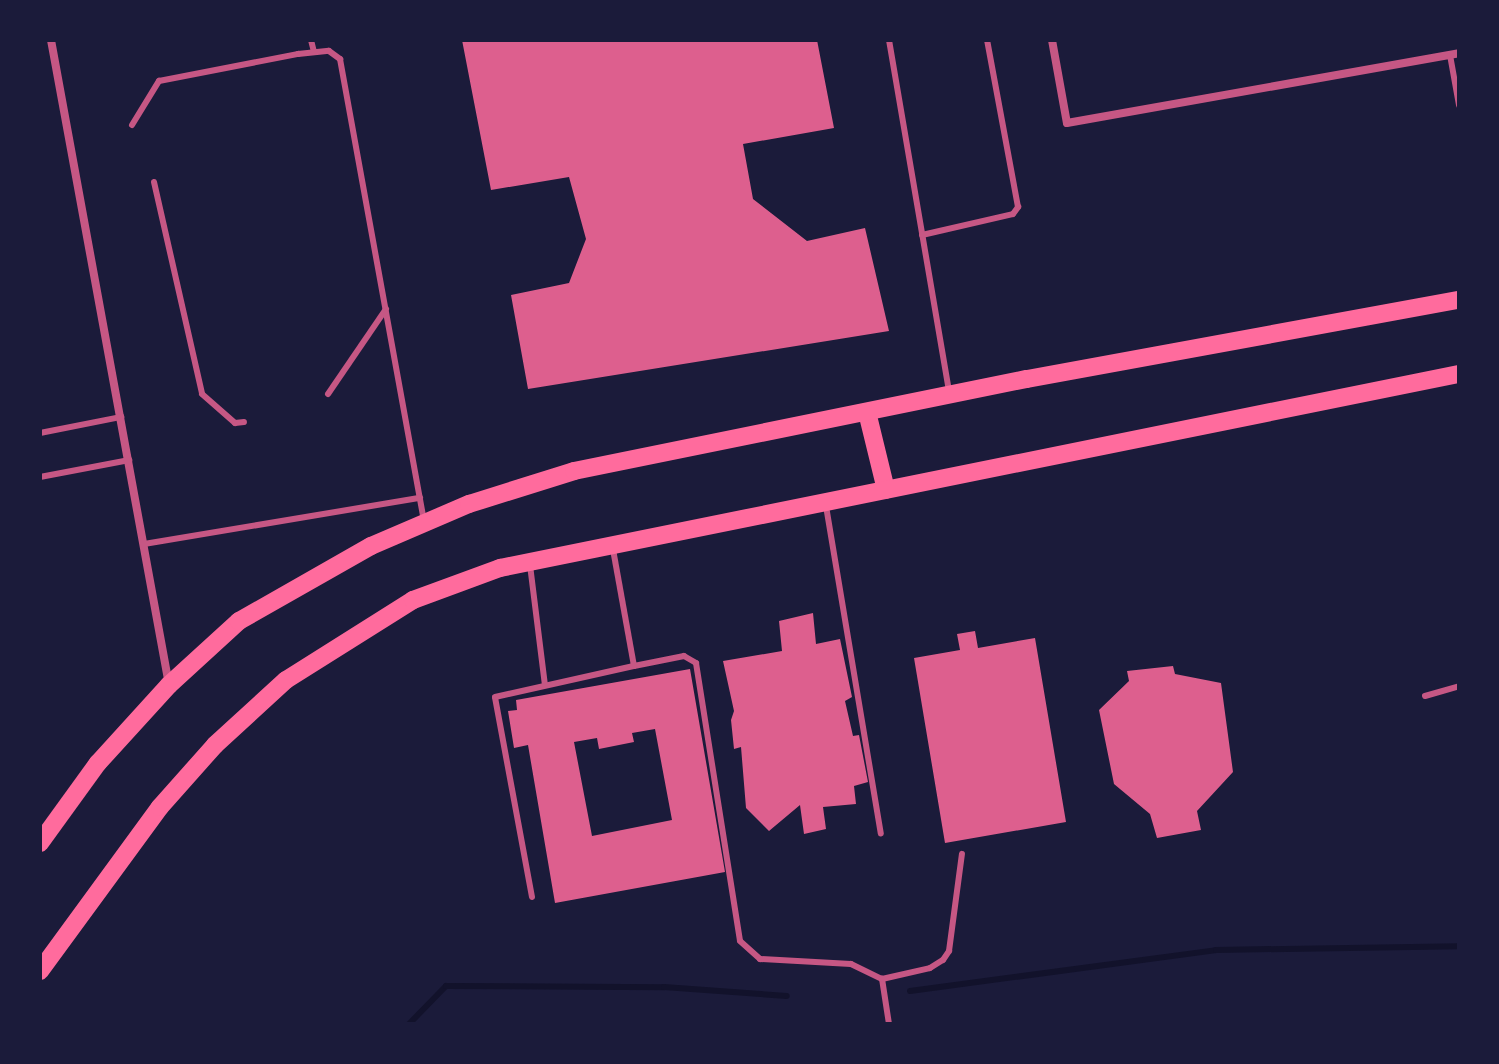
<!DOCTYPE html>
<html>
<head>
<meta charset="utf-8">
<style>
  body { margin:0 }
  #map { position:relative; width:1499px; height:1064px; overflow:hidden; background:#1b1b3a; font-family:Quicksand,sans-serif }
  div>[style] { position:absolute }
  .stream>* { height:6px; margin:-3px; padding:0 3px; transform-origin:3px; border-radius:3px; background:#12122b }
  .building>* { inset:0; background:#dd5f8e }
  .service>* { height:6px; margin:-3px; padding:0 3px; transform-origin:3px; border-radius:3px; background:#c65784 }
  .minor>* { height:8px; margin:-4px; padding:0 4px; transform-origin:4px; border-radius:4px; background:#c65784 }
  .primary>* { height:18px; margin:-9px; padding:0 9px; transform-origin:9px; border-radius:9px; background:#ff6b9d }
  span { translate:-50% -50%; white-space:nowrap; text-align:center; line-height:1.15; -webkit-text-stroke:6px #1b1b3a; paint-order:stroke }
  .frame { position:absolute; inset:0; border:42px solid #1b1b3a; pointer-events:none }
</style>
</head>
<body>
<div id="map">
  <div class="stream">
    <div style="left:910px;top:991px;width:309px;rotate:-7.6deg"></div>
    <div style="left:1216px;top:950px;width:243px;rotate:-0.9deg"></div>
    <div style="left:409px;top:1024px;width:53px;rotate:-45.8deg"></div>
    <div style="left:446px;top:986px;width:218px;rotate:0.3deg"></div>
    <div style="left:664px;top:987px;width:123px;rotate:4.2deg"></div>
  </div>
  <div class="building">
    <div style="clip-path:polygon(462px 40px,817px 40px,834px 128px,743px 144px,753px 199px,807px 241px,865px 228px,889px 331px,528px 389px,511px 295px,569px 283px,586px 239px,569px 177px,491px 190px)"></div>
    <div style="clip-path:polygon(813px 613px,816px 644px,840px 639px,852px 697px,845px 701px,853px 736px,859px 735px,868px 782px,854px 786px,856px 804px,823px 807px,826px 829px,804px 834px,800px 805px,769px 831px,746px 808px,741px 747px,734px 749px,731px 720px,734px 711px,723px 661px,782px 651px,779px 621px)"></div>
    <div style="clip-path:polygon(975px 631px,978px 648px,1035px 638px,1066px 822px,945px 843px,914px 658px,960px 650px,957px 634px)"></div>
    <div style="clip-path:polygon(1173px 666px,1175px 674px,1221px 683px,1233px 772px,1197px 811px,1201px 830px,1157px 838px,1150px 814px,1114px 784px,1099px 710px,1129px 681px,1127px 671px)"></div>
    <div style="clip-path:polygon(evenodd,690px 669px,725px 872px,555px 903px,528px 745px,514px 748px,508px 711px,517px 710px,516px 700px,690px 669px,655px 729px,672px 820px,592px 836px,574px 742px,597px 738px,599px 749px,634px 742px,632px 733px,655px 729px)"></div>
  </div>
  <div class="service">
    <div style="left:311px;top:40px;width:12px;rotate:76deg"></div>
    <div style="left:889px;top:40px;width:356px;rotate:80.3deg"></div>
    <div style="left:1450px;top:55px;width:51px;rotate:79.8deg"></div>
    <div style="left:132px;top:125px;width:52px;rotate:-58.5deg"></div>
    <div style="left:159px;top:81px;width:142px;rotate:-11deg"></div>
    <div style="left:298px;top:54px;width:31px;rotate:-6deg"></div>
    <div style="left:329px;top:51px;width:14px;rotate:36deg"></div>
    <div style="left:340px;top:59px;width:468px;rotate:79.7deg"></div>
    <div style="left:154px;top:182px;width:217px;rotate:77.2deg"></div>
    <div style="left:202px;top:394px;width:44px;rotate:41.3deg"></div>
    <div style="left:235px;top:423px;width:9px;rotate:-6deg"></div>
    <div style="left:922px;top:235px;width:93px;rotate:-13deg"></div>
    <div style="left:1013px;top:214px;width:9px;rotate:-54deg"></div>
    <div style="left:1018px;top:207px;width:170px;rotate:-100.5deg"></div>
    <div style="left:328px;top:394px;width:103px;rotate:-55.7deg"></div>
    <div style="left:40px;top:433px;width:83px;rotate:-11.2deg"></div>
    <div style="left:40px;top:477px;width:91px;rotate:-10.8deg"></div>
    <div style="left:826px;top:506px;width:332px;rotate:80.5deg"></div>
    <div style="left:144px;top:544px;width:280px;rotate:-9.5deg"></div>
    <div style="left:530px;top:565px;width:121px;rotate:82.9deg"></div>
    <div style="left:634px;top:666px;width:51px;rotate:-11.3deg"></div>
    <div style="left:684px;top:656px;width:14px;rotate:30deg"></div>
    <div style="left:696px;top:663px;width:281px;rotate:81deg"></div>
    <div style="left:740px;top:941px;width:27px;rotate:42deg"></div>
    <div style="left:760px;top:959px;width:91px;rotate:3.1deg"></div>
    <div style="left:851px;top:964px;width:34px;rotate:26deg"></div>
    <div style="left:1425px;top:696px;width:35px;rotate:-16deg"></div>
    <div style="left:532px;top:897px;width:203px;rotate:-100.5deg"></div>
    <div style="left:495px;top:697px;width:142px;rotate:-12.6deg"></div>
    <div style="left:634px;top:666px;width:119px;rotate:-100.2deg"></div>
    <div style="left:889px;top:1024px;width:46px;rotate:-98.8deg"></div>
    <div style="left:882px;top:979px;width:49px;rotate:-12.9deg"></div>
    <div style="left:930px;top:968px;width:15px;rotate:-32deg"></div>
    <div style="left:943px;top:960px;width:11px;rotate:-56deg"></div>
    <div style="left:949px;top:951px;width:98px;rotate:-82.4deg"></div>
  </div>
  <div class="minor">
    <div style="left:51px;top:40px;width:656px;rotate:79.63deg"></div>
    <div style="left:1052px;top:40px;width:84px;rotate:79.8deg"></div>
    <div style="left:1067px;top:123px;width:398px;rotate:-10.1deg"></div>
  </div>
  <div class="primary">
    <div style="left:867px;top:412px;width:80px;rotate:76.3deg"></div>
    <div style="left:40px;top:843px;width:99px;rotate:-54.1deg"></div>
    <div style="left:98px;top:763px;width:105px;rotate:-47.7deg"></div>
    <div style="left:169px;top:685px;width:95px;rotate:-42.4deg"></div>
    <div style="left:239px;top:621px;width:152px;rotate:-29.6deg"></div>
    <div style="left:371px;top:546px;width:107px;rotate:-23.2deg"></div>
    <div style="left:469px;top:504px;width:110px;rotate:-17.4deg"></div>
    <div style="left:574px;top:471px;width:462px;rotate:-11.5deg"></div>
    <div style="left:1027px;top:379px;width:439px;rotate:-10.4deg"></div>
    <div style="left:40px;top:971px;width:203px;rotate:-53.8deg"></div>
    <div style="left:160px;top:807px;width:83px;rotate:-48.4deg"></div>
    <div style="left:215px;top:745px;width:96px;rotate:-42.5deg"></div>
    <div style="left:286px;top:680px;width:150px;rotate:-32.2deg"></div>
    <div style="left:413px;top:600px;width:93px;rotate:-20.2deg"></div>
    <div style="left:500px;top:568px;width:978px;rotate:-11.44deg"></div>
  </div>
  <div class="frame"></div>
</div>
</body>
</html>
